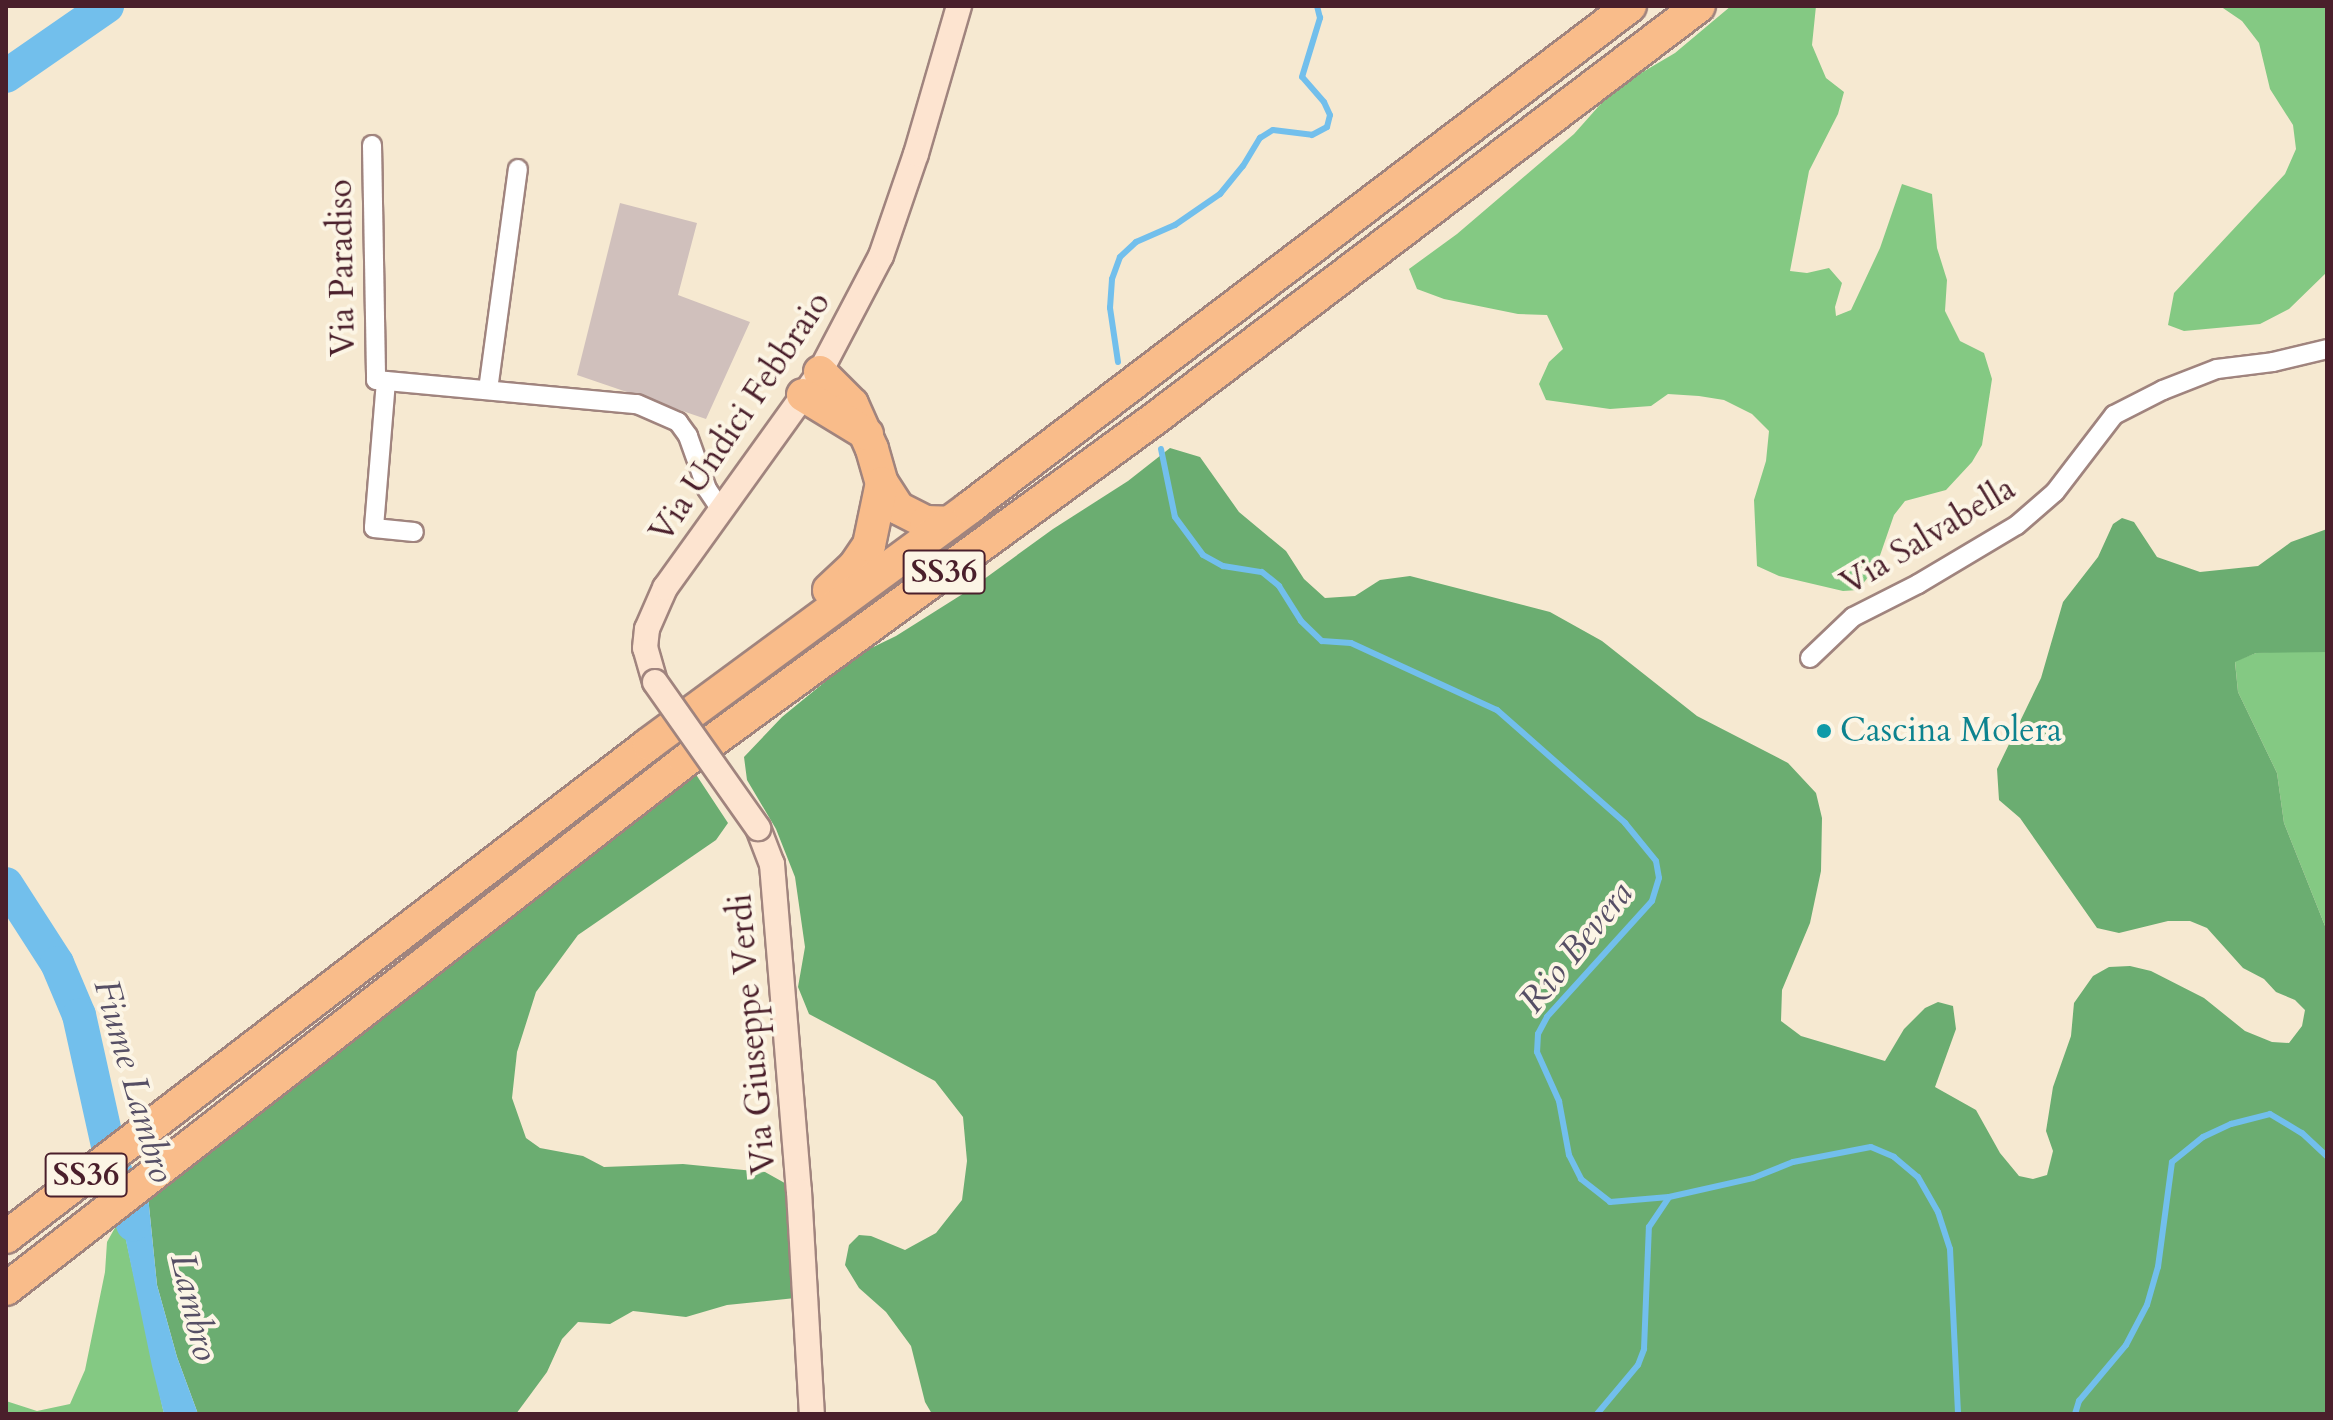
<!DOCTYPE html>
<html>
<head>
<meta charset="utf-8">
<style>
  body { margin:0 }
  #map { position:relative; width:2333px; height:1420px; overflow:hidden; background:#f6e9d1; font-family:Cardo,serif }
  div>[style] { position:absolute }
  .industrial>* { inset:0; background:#d0c0bc }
  .green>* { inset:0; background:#84c983 }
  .forest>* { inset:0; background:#6bad71 }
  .water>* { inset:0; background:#72bfec }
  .stream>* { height:6px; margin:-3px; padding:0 3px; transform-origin:3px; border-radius:3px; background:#72bfec }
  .river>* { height:34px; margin:-17px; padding:0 17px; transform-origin:17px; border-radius:17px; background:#72bfec }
  .roads { filter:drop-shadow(2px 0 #a0847e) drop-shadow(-2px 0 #a0847e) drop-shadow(0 2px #a0847e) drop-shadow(0 -2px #a0847e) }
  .street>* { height:18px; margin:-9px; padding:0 9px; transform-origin:9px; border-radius:9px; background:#fff }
  .secondary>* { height:24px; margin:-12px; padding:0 12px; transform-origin:12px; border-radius:12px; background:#fde4d0 }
  .highway>* { height:32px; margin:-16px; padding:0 16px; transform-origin:16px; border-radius:16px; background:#f9bc8a }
  .bridges { filter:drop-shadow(2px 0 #a0847e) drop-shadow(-2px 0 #a0847e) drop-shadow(0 2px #a0847e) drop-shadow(0 -2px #a0847e) }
  .secondary-bridge>* { height:24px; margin:-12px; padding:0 12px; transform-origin:12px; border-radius:12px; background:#fde4d0 }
  .dots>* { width:22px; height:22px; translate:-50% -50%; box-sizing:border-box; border:4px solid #fcf5e5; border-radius:50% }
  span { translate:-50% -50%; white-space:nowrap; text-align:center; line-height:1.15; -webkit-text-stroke:8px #fcf5e5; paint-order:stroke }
  .shield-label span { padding:2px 6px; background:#fcf5e5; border:2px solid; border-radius:6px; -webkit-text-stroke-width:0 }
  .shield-label { font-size:32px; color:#4a1f2b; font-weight:700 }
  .street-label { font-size:34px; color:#4a1f2b }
  .culture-label { font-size:34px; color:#0d838f }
  .left { translate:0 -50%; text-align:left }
  .water-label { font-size:36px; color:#564f65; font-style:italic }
  .frame { position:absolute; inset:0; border:8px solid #4a1f2b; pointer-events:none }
</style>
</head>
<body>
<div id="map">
  <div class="industrial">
    <div style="clip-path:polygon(620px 203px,697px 223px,678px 295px,750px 322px,706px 419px,577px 375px)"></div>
  </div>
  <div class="green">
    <div style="clip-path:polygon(1731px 6px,1816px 6px,1812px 45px,1826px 78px,1844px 92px,1838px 114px,1809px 171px,1790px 271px,1807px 273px,1829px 268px,1842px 283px,1835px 307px,1836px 316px,1851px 310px,1880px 248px,1902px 184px,1932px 194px,1937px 248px,1947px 280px,1945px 311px,1960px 341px,1984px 353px,1992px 379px,1982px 445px,1972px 462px,1946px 490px,1905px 501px,1894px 515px,1876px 567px,1858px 590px,1843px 591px,1779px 576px,1757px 566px,1754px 500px,1766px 461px,1769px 431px,1752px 414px,1724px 400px,1699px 396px,1668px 394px,1651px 406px,1610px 409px,1546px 400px,1539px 384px,1549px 362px,1563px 349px,1547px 315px,1518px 314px,1444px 299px,1417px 289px,1409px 269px,1457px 234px,1574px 134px,1614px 89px,1675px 53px)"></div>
    <div style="clip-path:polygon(2220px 6px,2327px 6px,2327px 272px,2289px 309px,2260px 324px,2184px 331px,2168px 325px,2174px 293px,2285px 174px,2296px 149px,2293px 125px,2270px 89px,2259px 43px,2242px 21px)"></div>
    <div style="clip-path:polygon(2301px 650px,2327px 652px,2327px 931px,2284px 823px,2277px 773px,2238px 692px,2235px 661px,2256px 653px)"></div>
    <div style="clip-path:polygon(121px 1217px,164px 1414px,6px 1414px,6px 1401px,37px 1411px,70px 1404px,85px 1370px,105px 1272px,107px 1242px)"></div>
  </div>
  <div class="forest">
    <div style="clip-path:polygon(1170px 448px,1200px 457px,1239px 512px,1286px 551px,1304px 579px,1325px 598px,1355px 596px,1380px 580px,1410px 576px,1550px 612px,1602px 641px,1697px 716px,1788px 763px,1816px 793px,1822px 818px,1821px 871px,1810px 923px,1782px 990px,1781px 1021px,1801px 1036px,1885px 1061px,1904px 1029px,1925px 1008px,1938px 1002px,1953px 1006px,1956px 1029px,1935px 1087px,1976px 1110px,2000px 1153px,2019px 1176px,2033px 1179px,2047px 1175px,2053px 1151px,2046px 1131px,2053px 1087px,2071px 1036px,2074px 1003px,2093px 976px,2109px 967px,2130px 966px,2151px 971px,2204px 998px,2245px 1031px,2272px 1042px,2289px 1043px,2302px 1026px,2305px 1010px,2295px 1000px,2276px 992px,2264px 979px,2243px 968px,2207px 928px,2190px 921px,2168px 921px,2119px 933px,2097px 928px,2020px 818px,1999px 800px,1997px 769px,2041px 678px,2063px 602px,2098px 557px,2113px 524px,2122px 518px,2134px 522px,2157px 557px,2200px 572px,2258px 566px,2291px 542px,2327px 529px,2327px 652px,2256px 653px,2235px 662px,2238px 692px,2277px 773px,2284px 823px,2327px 931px,2327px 1414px,932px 1414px,925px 1402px,911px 1346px,886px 1312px,859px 1288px,845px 1265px,849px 1245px,859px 1235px,871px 1236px,905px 1250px,936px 1233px,962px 1200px,967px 1161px,963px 1117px,935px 1081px,809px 1014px,798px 987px,805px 947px,795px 877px,776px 829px,747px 780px,744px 757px,782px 717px,859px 654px,896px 636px,969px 590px,1053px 529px,1128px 481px)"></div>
    <div style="clip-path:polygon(695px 773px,728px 823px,716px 840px,578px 935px,536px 992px,517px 1052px,512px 1098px,526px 1138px,540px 1148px,583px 1156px,604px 1167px,683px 1164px,765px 1172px,799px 1191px,805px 1297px,727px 1305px,686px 1317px,633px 1311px,610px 1324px,578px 1322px,562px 1339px,547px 1372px,516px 1414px,198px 1414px,177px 1357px,157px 1285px,148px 1196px,436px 975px,577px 859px)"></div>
  </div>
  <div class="water">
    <div style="clip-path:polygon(148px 1196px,157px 1285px,177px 1357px,198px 1414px,164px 1414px,152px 1366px,121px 1217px)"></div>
  </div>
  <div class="stream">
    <div style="left:1118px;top:362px;width:55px;rotate:-98.4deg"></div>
    <div style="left:1110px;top:308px;width:29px;rotate:-86deg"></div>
    <div style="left:1112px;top:279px;width:23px;rotate:-70deg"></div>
    <div style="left:1120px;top:257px;width:22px;rotate:-43deg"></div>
    <div style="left:1136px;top:242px;width:43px;rotate:-23.6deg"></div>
    <div style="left:1175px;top:225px;width:55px;rotate:-34.6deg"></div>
    <div style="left:1220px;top:194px;width:36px;rotate:-51deg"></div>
    <div style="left:1243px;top:166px;width:33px;rotate:-59deg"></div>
    <div style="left:1260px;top:138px;width:15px;rotate:-32deg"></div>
    <div style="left:1273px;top:130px;width:39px;rotate:7deg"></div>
    <div style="left:1312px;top:135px;width:17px;rotate:-28deg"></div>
    <div style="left:1327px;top:127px;width:12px;rotate:-76deg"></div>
    <div style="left:1330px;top:115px;width:14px;rotate:-115deg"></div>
    <div style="left:1324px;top:102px;width:33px;rotate:-131deg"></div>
    <div style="left:1302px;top:77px;width:62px;rotate:-73deg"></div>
    <div style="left:1320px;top:18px;width:12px;rotate:-104deg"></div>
    <div style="left:1161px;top:449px;width:69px;rotate:78.4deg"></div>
    <div style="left:1175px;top:517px;width:47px;rotate:53.6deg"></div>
    <div style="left:1203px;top:555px;width:23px;rotate:29deg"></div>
    <div style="left:1223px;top:566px;width:39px;rotate:9deg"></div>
    <div style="left:1262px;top:572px;width:22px;rotate:39deg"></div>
    <div style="left:1279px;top:586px;width:41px;rotate:57.8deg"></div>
    <div style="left:1301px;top:621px;width:29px;rotate:44deg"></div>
    <div style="left:1322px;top:641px;width:29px;rotate:4deg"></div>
    <div style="left:1351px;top:643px;width:161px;rotate:24.7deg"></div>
    <div style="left:1497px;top:710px;width:171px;rotate:41.4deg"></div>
    <div style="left:1625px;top:823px;width:49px;rotate:50.8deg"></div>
    <div style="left:1656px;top:861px;width:17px;rotate:80deg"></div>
    <div style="left:1659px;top:878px;width:24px;rotate:107deg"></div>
    <div style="left:1652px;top:901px;width:156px;rotate:132.2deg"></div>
    <div style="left:1547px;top:1017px;width:19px;rotate:118deg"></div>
    <div style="left:1538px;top:1034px;width:18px;rotate:93deg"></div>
    <div style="left:1537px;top:1052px;width:54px;rotate:65.8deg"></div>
    <div style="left:1559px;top:1101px;width:55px;rotate:79.5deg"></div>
    <div style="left:1569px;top:1155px;width:27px;rotate:63deg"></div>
    <div style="left:1581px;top:1179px;width:37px;rotate:38deg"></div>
    <div style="left:1610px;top:1202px;width:59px;rotate:-4.8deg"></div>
    <div style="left:1669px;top:1197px;width:86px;rotate:-12.7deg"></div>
    <div style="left:1753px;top:1178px;width:43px;rotate:-21.8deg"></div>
    <div style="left:1793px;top:1162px;width:79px;rotate:-10.9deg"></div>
    <div style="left:1871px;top:1147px;width:25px;rotate:23deg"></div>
    <div style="left:1894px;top:1157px;width:31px;rotate:40deg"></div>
    <div style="left:1918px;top:1177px;width:40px;rotate:60.3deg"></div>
    <div style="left:1938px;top:1212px;width:39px;rotate:72deg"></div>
    <div style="left:1950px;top:1249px;width:165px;rotate:87.2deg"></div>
    <div style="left:1597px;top:1414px;width:64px;rotate:-50.1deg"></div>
    <div style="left:1638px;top:1365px;width:17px;rotate:-69deg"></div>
    <div style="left:1644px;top:1349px;width:122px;rotate:-87.7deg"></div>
    <div style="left:1649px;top:1227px;width:36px;rotate:-56deg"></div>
    <div style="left:2075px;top:1414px;width:14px;rotate:-73deg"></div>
    <div style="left:2079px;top:1401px;width:73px;rotate:-50deg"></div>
    <div style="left:2126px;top:1345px;width:45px;rotate:-62.3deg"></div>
    <div style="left:2147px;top:1305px;width:40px;rotate:-74deg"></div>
    <div style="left:2158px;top:1267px;width:106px;rotate:-82.4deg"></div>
    <div style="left:2172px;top:1162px;width:40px;rotate:-39deg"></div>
    <div style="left:2203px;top:1137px;width:31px;rotate:-25deg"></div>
    <div style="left:2231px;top:1124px;width:40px;rotate:-14.4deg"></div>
    <div style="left:2270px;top:1114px;width:37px;rotate:31deg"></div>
    <div style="left:2302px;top:1133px;width:34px;rotate:43deg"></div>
  </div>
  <div class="river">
    <div style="left:6px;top:76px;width:123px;rotate:-34.7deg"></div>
    <div style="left:6px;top:884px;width:94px;rotate:57.2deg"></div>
    <div style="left:57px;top:963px;width:56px;rotate:67.1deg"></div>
    <div style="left:79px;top:1015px;width:143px;rotate:77.5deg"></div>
    <div style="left:110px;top:1155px;width:73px;rotate:71.6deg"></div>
  </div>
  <div class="roads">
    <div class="street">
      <div style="left:372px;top:145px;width:235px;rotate:89deg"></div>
      <div style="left:376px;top:380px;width:262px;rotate:5.3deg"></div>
      <div style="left:637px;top:404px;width:45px;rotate:23.7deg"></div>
      <div style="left:678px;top:422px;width:17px;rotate:54deg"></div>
      <div style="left:688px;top:436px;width:56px;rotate:70.3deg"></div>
      <div style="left:707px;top:489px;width:25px;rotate:56deg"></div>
      <div style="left:386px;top:381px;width:147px;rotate:94.7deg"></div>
      <div style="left:374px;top:528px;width:40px;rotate:5.7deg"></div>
      <div style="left:488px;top:390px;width:223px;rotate:-82.3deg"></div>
      <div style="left:1810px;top:658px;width:59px;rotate:-43.6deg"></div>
      <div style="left:1853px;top:617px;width:73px;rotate:-26.9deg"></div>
      <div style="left:1918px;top:584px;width:115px;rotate:-30.8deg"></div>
      <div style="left:2017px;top:525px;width:50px;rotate:-41deg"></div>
      <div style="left:2055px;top:492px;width:97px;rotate:-52.5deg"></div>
      <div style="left:2114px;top:415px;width:55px;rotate:-27deg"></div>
      <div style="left:2163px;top:390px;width:58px;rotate:-21.3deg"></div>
      <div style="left:2217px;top:369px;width:56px;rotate:-7.1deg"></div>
      <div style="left:2273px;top:362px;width:56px;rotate:-13.5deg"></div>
    </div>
    <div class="secondary">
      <div style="left:655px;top:682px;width:35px;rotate:-106deg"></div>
      <div style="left:645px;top:648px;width:19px;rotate:-84deg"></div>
      <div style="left:647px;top:629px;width:45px;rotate:-66.3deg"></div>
      <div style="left:665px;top:588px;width:266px;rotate:-54.3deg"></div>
      <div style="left:820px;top:372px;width:131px;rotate:-62.3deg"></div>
      <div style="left:881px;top:256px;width:108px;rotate:-71.1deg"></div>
      <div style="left:916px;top:154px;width:154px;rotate:-73.8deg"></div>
      <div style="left:758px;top:828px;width:39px;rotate:69deg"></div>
      <div style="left:772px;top:864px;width:328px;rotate:85.3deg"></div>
      <div style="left:799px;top:1191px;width:223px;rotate:86.7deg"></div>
    </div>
    <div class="highway">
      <div style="left:820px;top:372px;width:45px;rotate:45deg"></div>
      <div style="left:852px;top:404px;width:49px;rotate:66deg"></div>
      <div style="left:872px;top:449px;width:35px;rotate:74deg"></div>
      <div style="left:882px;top:483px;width:30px;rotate:57deg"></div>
      <div style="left:898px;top:508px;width:31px;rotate:27deg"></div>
      <div style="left:926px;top:522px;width:23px;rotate:2deg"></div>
      <div style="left:803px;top:395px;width:75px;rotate:31.4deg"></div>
      <div style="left:829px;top:590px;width:34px;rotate:-43deg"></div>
      <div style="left:854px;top:567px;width:27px;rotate:-56deg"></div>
      <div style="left:869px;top:545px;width:63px;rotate:-78.2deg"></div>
      <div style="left:6px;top:1237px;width:810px;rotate:-37.48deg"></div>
      <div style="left:649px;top:744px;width:398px;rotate:-36.4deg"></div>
      <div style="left:969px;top:508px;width:830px;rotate:-37.22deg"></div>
      <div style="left:6px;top:1289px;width:860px;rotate:-37.87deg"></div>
      <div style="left:685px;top:761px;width:579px;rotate:-36.08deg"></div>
      <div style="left:1153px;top:420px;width:685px;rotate:-37.17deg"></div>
    </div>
  </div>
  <div class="bridges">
    <div class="secondary-bridge">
      <div style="left:655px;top:682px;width:179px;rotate:54.8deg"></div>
    </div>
  </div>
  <div class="dots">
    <div style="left:1824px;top:731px;background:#0f9aa8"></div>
  </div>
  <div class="shield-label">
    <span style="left:944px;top:572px">SS36</span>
    <span style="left:86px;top:1175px">SS36</span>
  </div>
  <div class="street-label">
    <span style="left:342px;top:268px;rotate:-91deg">Via Paradiso</span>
    <span style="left:740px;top:417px;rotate:-56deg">Via Undici Febbraio</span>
    <span style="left:1928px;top:536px;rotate:-31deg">Via Salvabella</span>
    <span style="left:752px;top:1034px;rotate:-95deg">Via Giuseppe Verdi</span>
  </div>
  <div class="culture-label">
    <span class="left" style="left:1840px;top:731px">Cascina Molera</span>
  </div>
  <div class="water-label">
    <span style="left:1576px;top:947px;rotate:-51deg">Rio Bevera</span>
    <span style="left:134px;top:1081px;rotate:74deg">Fiume Lambro</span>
    <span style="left:194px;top:1307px;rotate:77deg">Lambro</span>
  </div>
  <div class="frame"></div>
</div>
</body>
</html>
